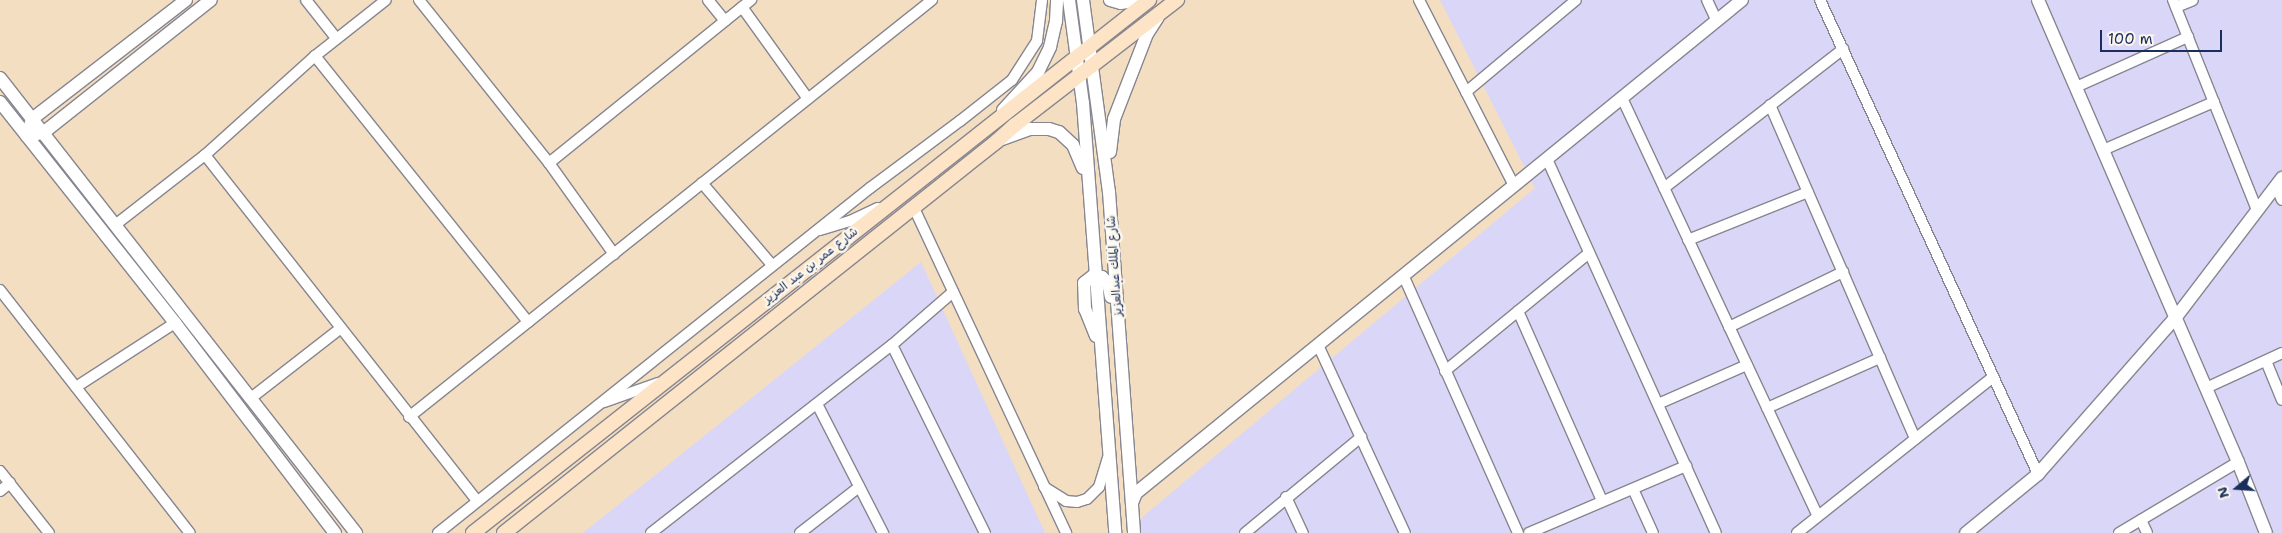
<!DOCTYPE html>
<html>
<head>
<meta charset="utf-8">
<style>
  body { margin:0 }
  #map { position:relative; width:2282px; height:533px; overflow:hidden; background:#f3dec1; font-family:"Shantell Sans","Playpen Sans Arabic",sans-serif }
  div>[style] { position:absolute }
  .built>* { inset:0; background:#dad6f7 }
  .roads { filter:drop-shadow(1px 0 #878690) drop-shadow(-1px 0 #878690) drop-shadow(0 1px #878690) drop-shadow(0 -1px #878690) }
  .minor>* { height:10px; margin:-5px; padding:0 5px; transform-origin:5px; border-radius:5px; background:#fff }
  .tertiary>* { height:12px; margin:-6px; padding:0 6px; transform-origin:6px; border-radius:6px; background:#fff }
  .secondary>* { height:14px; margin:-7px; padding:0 7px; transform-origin:7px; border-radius:7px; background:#fee4c6 }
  span { translate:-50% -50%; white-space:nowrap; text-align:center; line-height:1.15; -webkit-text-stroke:5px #fbf7ec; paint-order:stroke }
  .street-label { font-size:12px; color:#1b2f5e }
  .north { position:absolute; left:2212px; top:463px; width:50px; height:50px; -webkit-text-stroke:4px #fbf7ec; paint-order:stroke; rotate:252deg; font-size:14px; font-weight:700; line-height:20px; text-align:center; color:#1b2f5e }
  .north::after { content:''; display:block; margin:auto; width:18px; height:22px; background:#1b2f5e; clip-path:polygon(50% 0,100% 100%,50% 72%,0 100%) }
  .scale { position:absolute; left:2100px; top:30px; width:122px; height:22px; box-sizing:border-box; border:2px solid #1b2f5e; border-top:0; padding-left:6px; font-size:15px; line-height:18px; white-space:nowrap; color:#1b2f5e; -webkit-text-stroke:4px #fbf7ec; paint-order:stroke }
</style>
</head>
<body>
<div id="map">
  <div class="built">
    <div style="clip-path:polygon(1440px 0,2282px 0,2282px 533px,1141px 533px,1140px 519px,1535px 188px)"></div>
    <div style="clip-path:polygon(921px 262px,1045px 533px,583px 533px)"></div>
  </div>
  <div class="roads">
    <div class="minor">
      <div style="left:306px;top:0;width:48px;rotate:51.7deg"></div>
      <div style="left:419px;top:0;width:208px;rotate:51.4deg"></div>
      <div style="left:549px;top:163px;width:112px;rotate:54.5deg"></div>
      <div style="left:708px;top:0;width:27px;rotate:51deg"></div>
      <div style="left:1419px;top:0;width:209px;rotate:62.9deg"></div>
      <div style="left:1707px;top:0;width:23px;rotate:65deg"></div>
      <div style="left:1820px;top:0;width:522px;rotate:65.3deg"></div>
      <div style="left:2173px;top:0;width:226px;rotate:68.2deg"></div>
      <div style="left:742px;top:7px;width:113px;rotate:54.3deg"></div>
      <div style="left:2176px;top:7px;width:18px;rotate:-22deg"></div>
      <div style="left:315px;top:56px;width:341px;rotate:51.3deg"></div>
      <div style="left:2076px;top:87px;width:123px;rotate:-24.1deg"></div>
      <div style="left:1466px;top:92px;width:143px;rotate:-39.9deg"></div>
      <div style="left:1622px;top:98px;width:460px;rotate:64.9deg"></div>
      <div style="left:1770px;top:105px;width:364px;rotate:66.5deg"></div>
      <div style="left:2103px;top:150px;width:121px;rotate:-23.4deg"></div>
      <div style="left:205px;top:155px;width:440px;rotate:51.8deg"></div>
      <div style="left:1547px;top:159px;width:410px;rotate:65.7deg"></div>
      <div style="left:549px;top:163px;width:260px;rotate:-38.9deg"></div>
      <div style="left:702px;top:183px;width:108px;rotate:49.5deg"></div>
      <div style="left:2276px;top:186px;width:15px;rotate:67deg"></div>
      <div style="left:1664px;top:188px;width:227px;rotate:-37.8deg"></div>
      <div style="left:914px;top:208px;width:359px;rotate:64.9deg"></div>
      <div style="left:115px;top:225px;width:114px;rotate:-37.9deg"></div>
      <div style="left:205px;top:155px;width:148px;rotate:-42deg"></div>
      <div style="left:315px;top:56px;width:90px;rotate:-38.3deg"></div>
      <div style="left:820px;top:230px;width:31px;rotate:-17deg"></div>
      <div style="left:850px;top:221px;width:31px;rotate:-25deg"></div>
      <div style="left:1688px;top:240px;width:129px;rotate:-21.8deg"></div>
      <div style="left:1404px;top:277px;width:280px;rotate:66deg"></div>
      <div style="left:0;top:290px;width:308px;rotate:52deg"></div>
      <div style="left:1518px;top:311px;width:208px;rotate:66.1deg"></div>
      <div style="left:1729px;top:327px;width:127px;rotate:-25.8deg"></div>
      <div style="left:892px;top:345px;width:210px;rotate:63.7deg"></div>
      <div style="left:1318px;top:345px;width:207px;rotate:65.2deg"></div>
      <div style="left:2266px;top:361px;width:42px;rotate:67.7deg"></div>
      <div style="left:1445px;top:371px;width:186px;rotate:-39.3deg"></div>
      <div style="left:76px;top:387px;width:118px;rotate:-32.9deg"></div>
      <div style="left:2206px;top:388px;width:84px;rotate:-24.7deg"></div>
      <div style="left:251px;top:398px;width:114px;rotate:-37.9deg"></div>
      <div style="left:604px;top:402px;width:57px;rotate:-19.4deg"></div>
      <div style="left:817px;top:404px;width:145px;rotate:62.9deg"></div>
      <div style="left:1658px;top:404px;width:97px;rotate:-23.7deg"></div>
      <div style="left:1767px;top:408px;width:124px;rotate:-23.9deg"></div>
      <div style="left:409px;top:417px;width:669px;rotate:-38.57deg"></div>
      <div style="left:0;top:471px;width:79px;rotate:51.7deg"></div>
      <div style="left:1044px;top:487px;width:26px;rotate:32deg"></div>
      <div style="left:1066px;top:501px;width:11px;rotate:5deg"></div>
      <div style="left:1077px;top:502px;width:10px;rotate:-17deg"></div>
      <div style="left:1087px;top:499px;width:17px;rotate:-45deg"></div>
      <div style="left:1099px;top:487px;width:30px;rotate:-73deg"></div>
      <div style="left:1633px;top:489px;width:48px;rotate:65.6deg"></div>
      <div style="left:0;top:491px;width:13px;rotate:-39deg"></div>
      <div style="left:1286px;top:497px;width:40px;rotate:65deg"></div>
      <div style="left:2141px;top:520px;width:14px;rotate:65deg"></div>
      <div style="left:438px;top:533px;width:553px;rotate:-38.61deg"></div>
      <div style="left:870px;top:188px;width:112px;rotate:-36.7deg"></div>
      <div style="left:960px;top:121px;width:66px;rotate:-38.3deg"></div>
      <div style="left:1012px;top:80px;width:46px;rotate:-57.3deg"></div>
      <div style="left:1037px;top:41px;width:41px;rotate:-83deg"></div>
      <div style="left:651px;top:533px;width:306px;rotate:-38deg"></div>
      <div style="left:892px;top:345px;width:81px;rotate:-41deg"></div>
      <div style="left:800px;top:533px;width:75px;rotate:-37.9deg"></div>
      <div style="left:1245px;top:533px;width:151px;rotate:-39.6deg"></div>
      <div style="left:1529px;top:533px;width:171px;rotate:-23.1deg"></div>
      <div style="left:1797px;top:533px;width:251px;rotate:-38.5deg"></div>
      <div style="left:2119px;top:533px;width:139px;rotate:-30.8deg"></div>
    </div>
    <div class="tertiary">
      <div style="left:186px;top:0;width:195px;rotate:142.3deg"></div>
      <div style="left:32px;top:119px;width:18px;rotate:106deg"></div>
      <div style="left:27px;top:136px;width:16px;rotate:-11deg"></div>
      <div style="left:43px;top:133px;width:214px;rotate:-38.4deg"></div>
      <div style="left:1069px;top:0;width:104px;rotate:82.3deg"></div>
      <div style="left:1083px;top:103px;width:431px;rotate:85.7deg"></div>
      <div style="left:1083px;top:0;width:194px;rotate:82.3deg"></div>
      <div style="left:1109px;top:192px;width:342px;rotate:85.8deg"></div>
      <div style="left:1110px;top:0;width:11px;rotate:15deg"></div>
      <div style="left:1121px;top:3px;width:17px;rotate:-10deg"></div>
      <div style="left:2038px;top:0;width:503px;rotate:66.59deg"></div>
      <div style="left:2238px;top:462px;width:76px;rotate:68.5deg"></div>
      <div style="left:0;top:78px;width:578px;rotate:51.96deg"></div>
      <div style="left:0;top:102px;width:282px;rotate:51.6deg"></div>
      <div style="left:175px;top:323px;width:264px;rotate:52.7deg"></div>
      <div style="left:1003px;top:110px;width:52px;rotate:-47.4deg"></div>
      <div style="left:1038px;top:72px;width:28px;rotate:-64deg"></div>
      <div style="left:1050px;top:47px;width:27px;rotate:-77deg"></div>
      <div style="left:1056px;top:21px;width:21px;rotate:-87deg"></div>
      <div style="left:1002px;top:139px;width:30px;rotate:-20deg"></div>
      <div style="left:1030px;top:129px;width:19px"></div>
      <div style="left:1049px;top:129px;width:10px;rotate:17deg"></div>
      <div style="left:1059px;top:132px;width:19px;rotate:43deg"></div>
      <div style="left:1073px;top:145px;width:25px;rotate:67deg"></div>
      <div style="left:1110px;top:152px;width:33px;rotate:-83deg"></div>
      <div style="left:1114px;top:119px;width:91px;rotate:-68.8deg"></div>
      <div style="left:1147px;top:34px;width:20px;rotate:-57deg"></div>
      <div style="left:1096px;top:336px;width:29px;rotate:-112deg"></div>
      <div style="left:1085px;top:309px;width:26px;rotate:-92deg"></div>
      <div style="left:1084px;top:283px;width:11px;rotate:-38deg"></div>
      <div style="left:1093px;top:276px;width:9px;rotate:6deg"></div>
      <div style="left:1102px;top:277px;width:8px;rotate:45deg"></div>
      <div style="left:1108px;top:283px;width:14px;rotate:78deg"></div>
      <div style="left:1132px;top:503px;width:11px;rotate:-68deg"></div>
      <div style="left:1136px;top:493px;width:781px;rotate:-39.13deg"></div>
      <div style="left:1966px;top:533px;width:93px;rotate:-39.3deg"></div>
      <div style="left:2038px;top:474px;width:209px;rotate:-48.7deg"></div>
      <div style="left:2176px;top:317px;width:175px;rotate:-52.7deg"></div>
    </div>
    <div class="secondary">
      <div style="left:473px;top:533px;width:861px;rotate:-38.25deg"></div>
      <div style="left:504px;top:533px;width:630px;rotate:-38.49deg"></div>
      <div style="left:997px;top:141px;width:24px;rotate:-42deg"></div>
      <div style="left:1015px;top:125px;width:205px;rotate:-37.7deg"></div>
    </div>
  </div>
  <div class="street-label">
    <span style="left:811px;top:266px;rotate:-38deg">شارع عمر بن عبد العزيز</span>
    <span style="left:1115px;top:266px;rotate:-94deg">شارع الملك عبدالعزيز</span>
  </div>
  <div class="north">N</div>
  <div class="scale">100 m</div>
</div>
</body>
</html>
